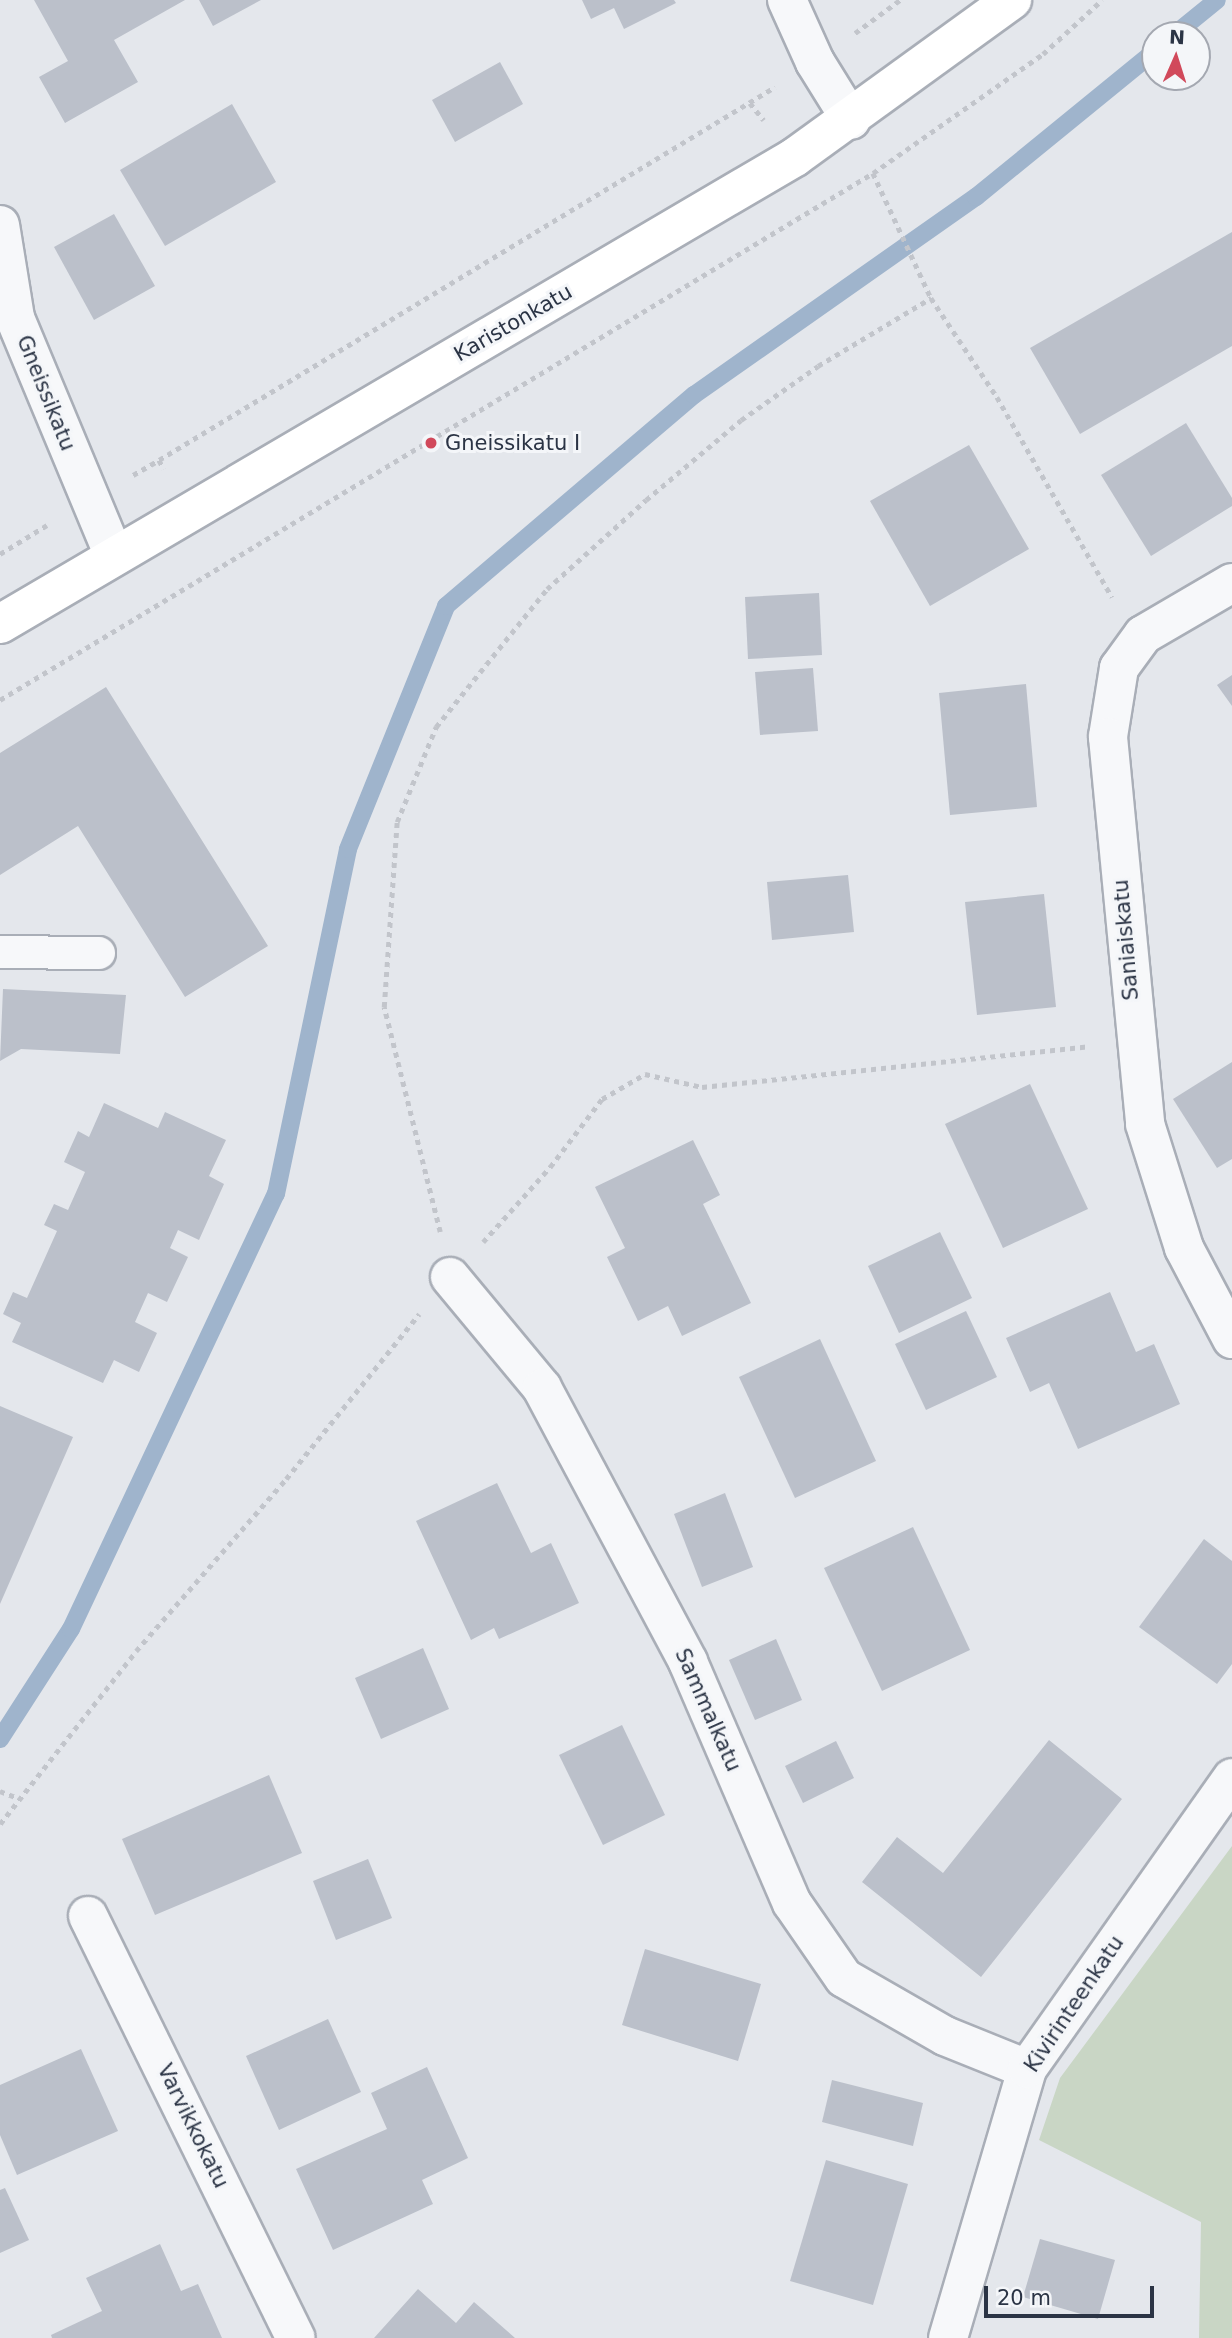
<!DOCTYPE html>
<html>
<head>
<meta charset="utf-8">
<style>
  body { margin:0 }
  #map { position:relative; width:1232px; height:2338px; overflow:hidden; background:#e4e7ec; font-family:"DejaVu Sans",sans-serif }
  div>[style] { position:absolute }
  .green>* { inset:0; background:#c9d6c5 }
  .stream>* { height:18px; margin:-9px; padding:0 9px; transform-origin:9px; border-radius:9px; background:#9fb4cc }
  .building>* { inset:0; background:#bbc0ca }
  .path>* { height:4.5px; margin-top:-2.25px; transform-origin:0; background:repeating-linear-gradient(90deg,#c2c5cb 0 5px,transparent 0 10px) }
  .roads { filter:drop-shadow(2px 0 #a9aeb7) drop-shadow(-2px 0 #a9aeb7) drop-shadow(0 2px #a9aeb7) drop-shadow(0 -2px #a9aeb7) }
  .lane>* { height:32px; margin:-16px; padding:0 16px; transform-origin:16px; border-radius:16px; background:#f7f8fa }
  .street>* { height:38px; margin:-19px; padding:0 19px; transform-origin:19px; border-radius:19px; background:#f7f8fa }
  .secondary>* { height:38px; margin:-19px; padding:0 19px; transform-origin:19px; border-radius:19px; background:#fff }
  .dots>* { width:19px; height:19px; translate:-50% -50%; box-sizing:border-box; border:4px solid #f4f6f9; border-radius:50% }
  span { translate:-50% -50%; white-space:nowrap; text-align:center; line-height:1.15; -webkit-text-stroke:6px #f4f6f9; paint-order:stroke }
  .street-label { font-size:21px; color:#2b3445 }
  .poi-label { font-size:21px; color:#2b3445 }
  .left { translate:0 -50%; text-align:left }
  .north { position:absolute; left:1141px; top:21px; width:70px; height:70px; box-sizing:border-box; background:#f4f6f9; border:2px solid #a4a8b1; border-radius:50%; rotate:3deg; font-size:19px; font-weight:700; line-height:28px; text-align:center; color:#2b3445 }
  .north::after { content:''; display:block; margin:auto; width:24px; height:32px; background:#d1495b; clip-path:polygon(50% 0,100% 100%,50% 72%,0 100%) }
  .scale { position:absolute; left:984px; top:2286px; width:170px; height:32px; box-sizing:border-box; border:4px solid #2b3445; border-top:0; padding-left:9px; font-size:21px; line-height:24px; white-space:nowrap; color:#2b3445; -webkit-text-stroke:5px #f4f6f9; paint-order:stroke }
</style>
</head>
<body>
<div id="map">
  <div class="green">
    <div style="clip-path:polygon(1232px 1846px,1232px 2338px,1199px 2338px,1201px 2222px,1039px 2140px,1060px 2078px)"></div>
  </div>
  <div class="stream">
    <div style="left:1174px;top:35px;width:55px;rotate:-39.1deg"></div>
    <div style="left:0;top:1739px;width:131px;rotate:-57.2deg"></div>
    <div style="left:71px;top:1629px;width:481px;rotate:-64.8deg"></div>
    <div style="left:276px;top:1194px;width:352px;rotate:-78.2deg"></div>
    <div style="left:348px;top:849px;width:262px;rotate:-68deg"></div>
    <div style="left:446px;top:606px;width:326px;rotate:-40.4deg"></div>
    <div style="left:694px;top:395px;width:345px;rotate:-35.1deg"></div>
    <div style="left:976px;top:197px;width:231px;rotate:-39.2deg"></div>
  </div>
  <div class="building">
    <div style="clip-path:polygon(34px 0,185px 0,114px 40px,138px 82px,65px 123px,39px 77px,68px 61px)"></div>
    <div style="clip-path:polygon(199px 0,261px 0,213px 26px)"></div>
    <div style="clip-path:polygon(582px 0,674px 0,676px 3px,624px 29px,614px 8px,591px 19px)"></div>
    <div style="clip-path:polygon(500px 62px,523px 104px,455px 142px,432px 100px)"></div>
    <div style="clip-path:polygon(232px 104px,276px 182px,165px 246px,120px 170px)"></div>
    <div style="clip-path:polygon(114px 214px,155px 286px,94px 320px,54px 247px)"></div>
    <div style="clip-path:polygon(1232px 232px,1232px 346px,1080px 434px,1030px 348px)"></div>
    <div style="clip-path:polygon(1186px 423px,1232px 498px,1232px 506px,1151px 556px,1101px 475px)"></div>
    <div style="clip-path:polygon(969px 445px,1029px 549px,930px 606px,870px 501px)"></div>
    <div style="clip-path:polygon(819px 593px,822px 655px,748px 659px,745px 597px)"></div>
    <div style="clip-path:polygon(813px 668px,818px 731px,760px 735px,755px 672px)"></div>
    <div style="clip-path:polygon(1232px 675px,1232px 706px,1217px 685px)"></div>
    <div style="clip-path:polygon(1026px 684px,1037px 807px,950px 815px,939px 693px)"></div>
    <div style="clip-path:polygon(106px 687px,268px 946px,185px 997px,78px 826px,0 875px,0 753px)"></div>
    <div style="clip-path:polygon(848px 875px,854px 932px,772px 940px,767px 882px)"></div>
    <div style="clip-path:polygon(1044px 894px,1056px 1007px,977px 1015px,965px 902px)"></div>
    <div style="clip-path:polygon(3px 989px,126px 995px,120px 1054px,21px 1049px,0 1061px)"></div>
    <div style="clip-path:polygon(1232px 1062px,1232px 1159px,1217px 1168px,1173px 1099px)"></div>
    <div style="clip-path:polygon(1030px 1084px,1088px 1209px,1003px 1248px,945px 1124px)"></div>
    <div style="clip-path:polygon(104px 1103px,158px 1128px,165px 1112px,226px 1140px,209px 1176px,224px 1184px,199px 1240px,178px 1230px,170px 1248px,188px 1257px,167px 1302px,148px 1293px,135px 1322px,157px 1333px,139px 1372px,114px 1360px,103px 1383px,12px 1342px,21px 1323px,3px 1314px,13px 1292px,27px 1298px,57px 1231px,44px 1225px,54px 1204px,68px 1210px,85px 1172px,64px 1162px,78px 1131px,89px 1137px)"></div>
    <div style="clip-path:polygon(693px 1140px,720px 1195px,703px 1204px,751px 1303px,682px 1336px,668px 1306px,638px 1321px,607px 1257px,625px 1248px,595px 1187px)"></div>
    <div style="clip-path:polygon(940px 1232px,972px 1298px,899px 1333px,868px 1266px)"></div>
    <div style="clip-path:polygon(1110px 1292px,1136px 1352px,1154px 1344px,1180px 1404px,1078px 1449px,1049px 1383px,1030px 1392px,1006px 1338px)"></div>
    <div style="clip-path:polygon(966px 1311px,997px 1377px,926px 1410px,895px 1344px)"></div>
    <div style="clip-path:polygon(820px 1339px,876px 1461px,795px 1498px,739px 1377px)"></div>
    <div style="clip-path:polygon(0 1406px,73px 1437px,0 1604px)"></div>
    <div style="clip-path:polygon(497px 1483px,531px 1553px,551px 1543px,579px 1603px,499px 1639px,494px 1628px,471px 1640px,416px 1521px)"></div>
    <div style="clip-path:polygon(725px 1493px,753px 1567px,702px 1587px,674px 1514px)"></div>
    <div style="clip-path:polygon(913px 1527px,970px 1650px,882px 1691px,824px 1568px)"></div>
    <div style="clip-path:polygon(1204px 1539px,1232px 1561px,1232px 1664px,1217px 1684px,1139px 1627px)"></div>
    <div style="clip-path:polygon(776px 1639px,802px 1700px,755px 1720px,729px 1660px)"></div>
    <div style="clip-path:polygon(423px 1648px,449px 1709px,381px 1739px,355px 1678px)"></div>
    <div style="clip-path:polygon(622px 1725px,665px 1815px,603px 1845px,559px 1755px)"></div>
    <div style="clip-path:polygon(1049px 1740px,1122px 1799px,981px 1977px,862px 1882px,897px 1837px,943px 1873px)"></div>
    <div style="clip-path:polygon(836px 1741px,854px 1778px,803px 1803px,785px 1766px)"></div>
    <div style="clip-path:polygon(269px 1775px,302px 1853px,155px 1915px,122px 1839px)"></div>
    <div style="clip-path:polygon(368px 1859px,392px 1918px,336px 1940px,313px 1881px)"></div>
    <div style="clip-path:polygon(645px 1949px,761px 1984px,738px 2061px,622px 2025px)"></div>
    <div style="clip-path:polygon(328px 2019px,361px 2092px,279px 2130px,246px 2056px)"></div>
    <div style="clip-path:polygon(81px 2049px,118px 2131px,17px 2175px,0 2135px,0 2085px)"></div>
    <div style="clip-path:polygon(427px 2067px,468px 2158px,422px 2180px,433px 2204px,333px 2250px,296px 2169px,387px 2129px,371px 2093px)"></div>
    <div style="clip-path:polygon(832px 2080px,923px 2103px,913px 2146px,822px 2122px)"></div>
    <div style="clip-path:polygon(826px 2160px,908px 2184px,873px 2305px,790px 2281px)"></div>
    <div style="clip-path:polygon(5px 2188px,29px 2240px,0 2253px,0 2190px)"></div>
    <div style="clip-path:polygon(1040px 2239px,1115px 2260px,1098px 2319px,1023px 2297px)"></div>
    <div style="clip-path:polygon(160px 2244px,181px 2291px,198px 2284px,222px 2338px,52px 2338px,51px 2335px,102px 2311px,86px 2278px)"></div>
    <div style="clip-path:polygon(418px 2289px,456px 2323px,474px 2302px,515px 2338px,374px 2338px)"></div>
  </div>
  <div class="path">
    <div style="left:855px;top:33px;width:56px;rotate:-36.3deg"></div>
    <div style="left:750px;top:103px;width:22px;rotate:51deg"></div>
    <div style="left:873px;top:173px;width:138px;rotate:65.1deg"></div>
    <div style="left:931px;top:298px;width:119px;rotate:56.3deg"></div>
    <div style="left:997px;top:397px;width:231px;rotate:60.1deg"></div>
    <div style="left:159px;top:460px;width:720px;rotate:-31.2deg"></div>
    <div style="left:133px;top:475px;width:30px;rotate:-30deg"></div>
    <div style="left:159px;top:460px;width:10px;rotate:61deg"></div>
    <div style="left:0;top:554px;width:55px;rotate:-31.7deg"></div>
    <div style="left:0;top:700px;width:1020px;rotate:-31.12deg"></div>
    <div style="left:873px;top:173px;width:208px;rotate:-35deg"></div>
    <div style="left:1043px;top:54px;width:80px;rotate:-42.5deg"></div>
    <div style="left:440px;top:1232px;width:232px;rotate:-104deg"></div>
    <div style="left:384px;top:1007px;width:185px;rotate:-86deg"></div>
    <div style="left:397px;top:822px;width:103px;rotate:-67.7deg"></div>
    <div style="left:436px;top:727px;width:177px;rotate:-51.2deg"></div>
    <div style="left:547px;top:589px;width:133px;rotate:-42deg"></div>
    <div style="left:646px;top:500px;width:124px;rotate:-40.1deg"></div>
    <div style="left:741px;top:420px;width:94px;rotate:-35deg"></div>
    <div style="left:818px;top:366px;width:132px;rotate:-31deg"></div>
    <div style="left:483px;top:1242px;width:101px;rotate:-48.2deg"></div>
    <div style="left:550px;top:1167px;width:86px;rotate:-52.6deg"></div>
    <div style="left:602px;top:1099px;width:50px;rotate:-30.2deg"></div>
    <div style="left:645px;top:1074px;width:58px;rotate:12.8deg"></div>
    <div style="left:702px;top:1087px;width:389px;rotate:-6deg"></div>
    <div style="left:0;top:1791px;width:19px;rotate:21deg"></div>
    <div style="left:0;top:1824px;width:220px;rotate:-51.8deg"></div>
    <div style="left:136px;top:1651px;width:228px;rotate:-48.9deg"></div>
    <div style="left:286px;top:1479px;width:212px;rotate:-51.1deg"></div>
  </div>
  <div class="roads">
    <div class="lane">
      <div style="left:0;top:952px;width:99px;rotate:0.6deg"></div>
    </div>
    <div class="street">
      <div style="left:787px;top:0;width:68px;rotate:65.7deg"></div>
      <div style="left:815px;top:62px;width:68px;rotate:58.2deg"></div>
      <div style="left:0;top:225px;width:94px;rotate:80.8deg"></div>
      <div style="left:15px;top:318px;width:255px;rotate:67.4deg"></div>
      <div style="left:1232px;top:583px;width:103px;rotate:149.7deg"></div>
      <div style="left:1143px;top:635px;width:41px;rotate:126deg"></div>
      <div style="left:1119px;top:668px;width:70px;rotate:99.1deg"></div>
      <div style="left:1108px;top:737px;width:389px;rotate:84.5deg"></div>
      <div style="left:1145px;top:1124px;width:130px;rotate:72.5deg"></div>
      <div style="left:1184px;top:1248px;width:103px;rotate:62.2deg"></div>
      <div style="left:450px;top:1277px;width:144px;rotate:50.3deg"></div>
      <div style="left:542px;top:1388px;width:310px;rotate:61.9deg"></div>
      <div style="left:688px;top:1662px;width:262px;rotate:66.7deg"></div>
      <div style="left:792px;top:1903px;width:91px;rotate:55.3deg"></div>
      <div style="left:844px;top:1978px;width:116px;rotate:29.9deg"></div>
      <div style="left:945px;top:2036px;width:88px;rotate:21.9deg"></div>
      <div style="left:88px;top:1916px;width:470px;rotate:63.8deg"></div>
      <div style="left:948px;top:2338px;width:280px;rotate:-73.6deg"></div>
      <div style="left:1027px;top:2069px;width:356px;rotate:-54.8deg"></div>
    </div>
    <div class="secondary">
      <div style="left:0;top:624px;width:922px;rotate:-30.43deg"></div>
      <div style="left:795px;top:157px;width:268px;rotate:-35.9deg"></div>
    </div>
  </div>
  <div class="dots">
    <div style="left:431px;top:443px;background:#d1495b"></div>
  </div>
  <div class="street-label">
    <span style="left:513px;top:323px;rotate:-30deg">Karistonkatu</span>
    <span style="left:46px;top:393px;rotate:68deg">Gneissikatu</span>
    <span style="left:1126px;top:940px;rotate:-95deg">Saniaiskatu</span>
    <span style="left:708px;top:1710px;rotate:66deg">Sammalkatu</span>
    <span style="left:1074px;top:2004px;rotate:-56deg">Kivirinteenkatu</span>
    <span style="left:193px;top:2126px;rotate:64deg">Varvikkokatu</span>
  </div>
  <div class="poi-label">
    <span class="left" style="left:445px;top:443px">Gneissikatu I</span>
  </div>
  <div class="north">N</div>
  <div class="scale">20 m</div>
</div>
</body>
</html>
